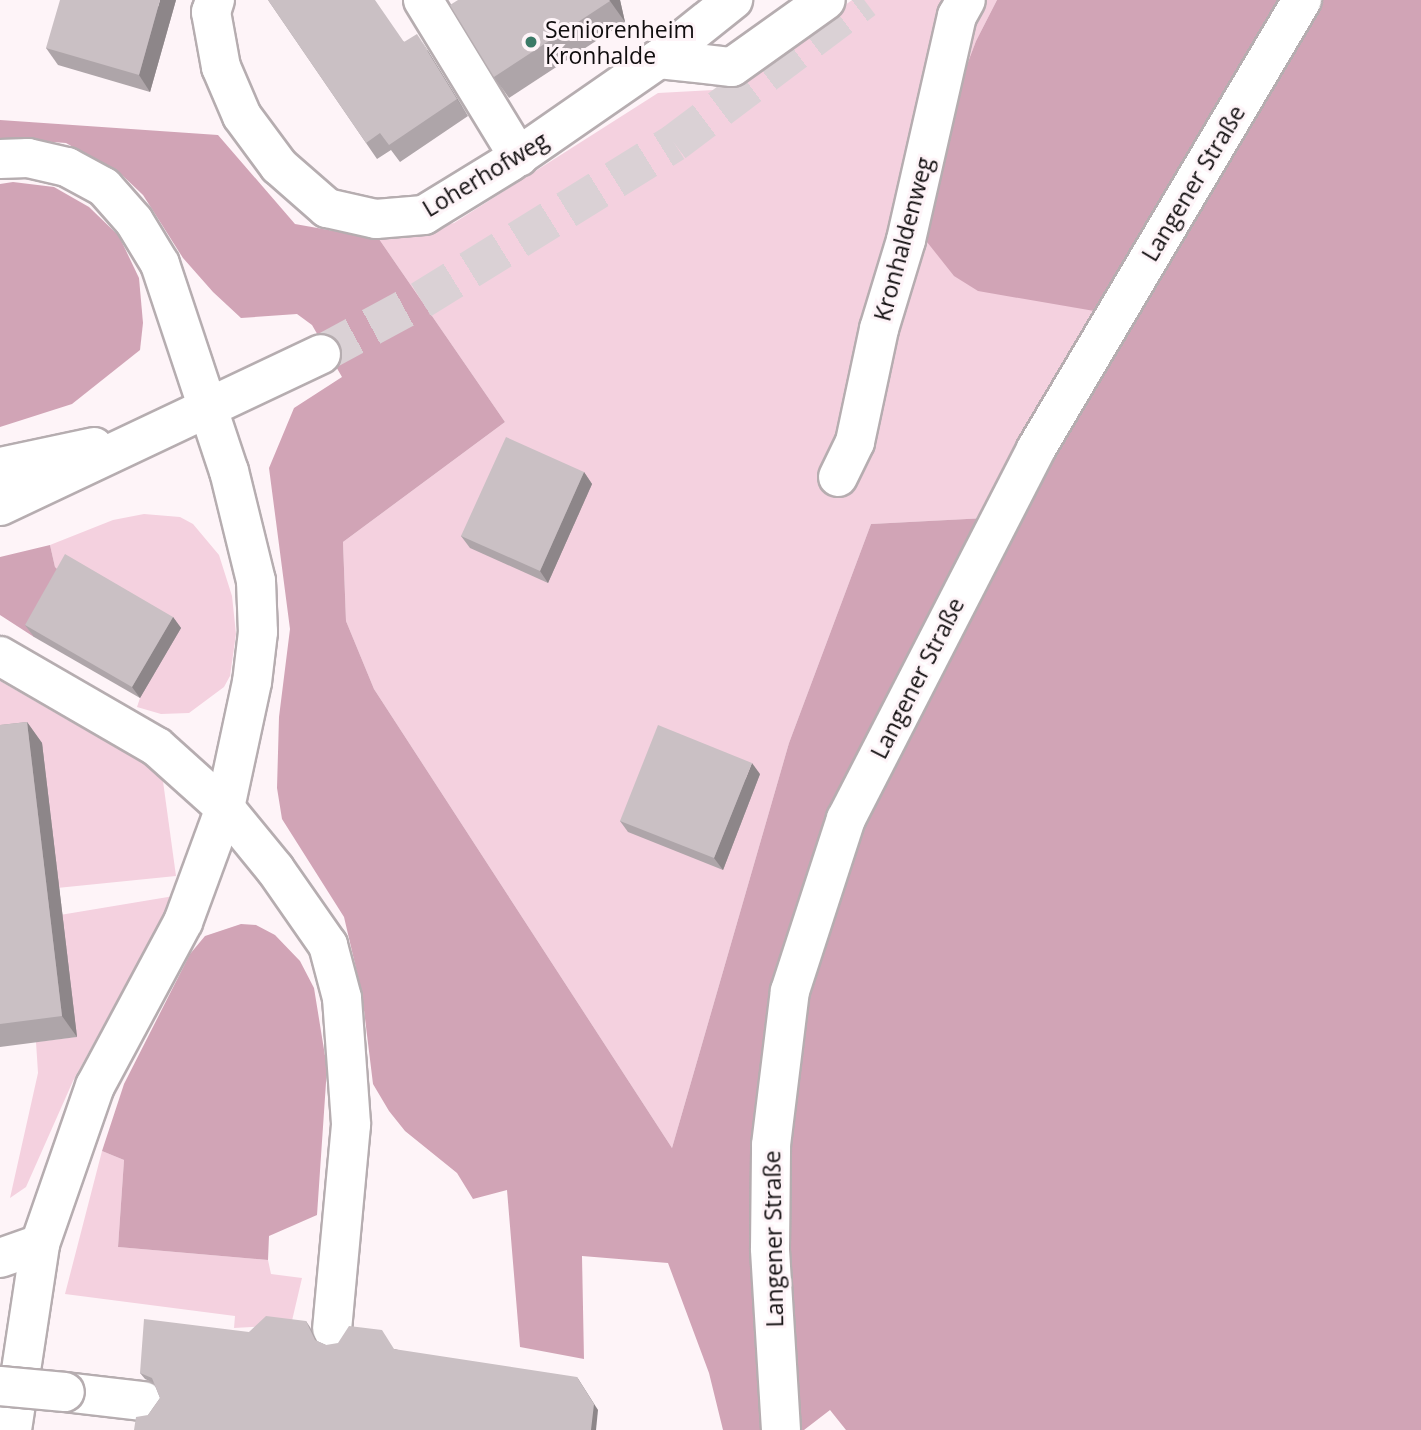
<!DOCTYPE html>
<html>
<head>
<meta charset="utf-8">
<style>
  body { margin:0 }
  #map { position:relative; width:1421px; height:1430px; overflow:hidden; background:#fef4f8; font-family:"Open Sans",sans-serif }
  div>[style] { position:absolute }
  .green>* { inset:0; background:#f4d1df }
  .forest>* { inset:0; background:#d1a4b6 }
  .highway-tunnel>* { height:38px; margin-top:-19px; transform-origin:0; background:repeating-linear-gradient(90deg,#dad1d5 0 38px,transparent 0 57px) }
  .roads { filter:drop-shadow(2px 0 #b6adb0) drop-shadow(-2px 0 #b6adb0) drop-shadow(0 2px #b6adb0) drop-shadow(0 -2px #b6adb0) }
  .minor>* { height:38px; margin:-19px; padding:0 19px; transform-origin:19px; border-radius:19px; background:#fff }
  .major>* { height:38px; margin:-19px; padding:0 19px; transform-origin:19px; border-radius:19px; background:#fff }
  .highway>* { height:38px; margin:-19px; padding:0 19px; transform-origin:19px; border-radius:19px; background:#fff }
  .bridges { filter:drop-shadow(2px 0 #b6adb0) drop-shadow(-2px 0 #b6adb0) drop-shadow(0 2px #b6adb0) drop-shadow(0 -2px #b6adb0) }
  .highway-bridge>* { height:38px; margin:-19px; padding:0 19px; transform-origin:19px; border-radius:19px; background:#fff }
  .wall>* { inset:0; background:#aea5a9 }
  .shaded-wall>* { inset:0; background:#8d8689 }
  .building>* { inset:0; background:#cac0c4 }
  .dots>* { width:19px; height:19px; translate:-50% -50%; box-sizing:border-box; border:4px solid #fef4f8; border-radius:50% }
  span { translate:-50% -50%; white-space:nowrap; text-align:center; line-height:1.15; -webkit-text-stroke:6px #fef4f8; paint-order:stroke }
  .poi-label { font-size:23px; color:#100d0e }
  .left { translate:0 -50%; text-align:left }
  .street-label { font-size:23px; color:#100d0e }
</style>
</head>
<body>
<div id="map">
  <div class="green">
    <div style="clip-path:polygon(852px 0,997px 0,976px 41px,942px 131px,1107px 313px,986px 518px,871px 524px,789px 743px,672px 1148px,374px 689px,346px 621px,343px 542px,505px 422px,379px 239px,454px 223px,658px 93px,732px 89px)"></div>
    <div style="clip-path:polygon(144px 514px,180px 517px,193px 524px,219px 555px,232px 596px,236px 634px,230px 676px,224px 687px,189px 713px,161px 714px,137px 707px,140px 698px,67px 578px,55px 567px,50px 545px,113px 520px)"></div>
    <div style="clip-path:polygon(0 681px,162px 774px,176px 876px,57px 888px,0 749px)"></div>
    <div style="clip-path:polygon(174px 896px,73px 1081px,26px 1187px,10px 1198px,38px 1073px,36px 1042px,76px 1037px,60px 915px)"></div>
    <div style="clip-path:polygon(102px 1151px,124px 1160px,118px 1247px,268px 1260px,271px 1274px,302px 1278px,291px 1325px,234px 1328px,235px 1316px,65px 1294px)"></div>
  </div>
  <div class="forest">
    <div style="clip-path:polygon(997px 0,1421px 0,1421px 1430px,846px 1430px,830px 1410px,804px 1430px,723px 1430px,709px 1373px,668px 1263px,582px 1256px,584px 1359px,520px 1347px,507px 1190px,473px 1199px,457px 1173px,405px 1131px,389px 1111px,373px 1084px,362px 994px,344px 917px,282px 819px,277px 788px,279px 717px,290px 629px,269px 468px,294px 408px,342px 377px,312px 325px,297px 314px,241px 318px,213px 292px,183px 258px,143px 195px,121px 174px,66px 143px,0 138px,0 120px,218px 135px,295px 224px,379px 239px,505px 422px,343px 542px,346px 621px,374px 689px,672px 1148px,789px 743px,871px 524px,986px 518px,1106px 313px,978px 291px,954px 276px,927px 242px,942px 131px,976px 41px)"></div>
    <div style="clip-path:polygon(13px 182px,54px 187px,89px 207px,119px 236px,139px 278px,143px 323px,140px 350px,72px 404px,0 427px,0 184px)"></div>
    <div style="clip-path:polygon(50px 545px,55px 567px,67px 578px,34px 637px,0 615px,0 557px)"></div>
    <div style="clip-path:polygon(241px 924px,256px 925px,275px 935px,300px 961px,314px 988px,327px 1068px,317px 1215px,269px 1236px,268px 1260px,118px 1247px,124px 1160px,102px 1151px,124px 1084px,190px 954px,205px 936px)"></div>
  </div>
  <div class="highway-tunnel">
    <div style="left:321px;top:354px;width:114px;rotate:-28.4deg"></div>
    <div style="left:421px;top:300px;width:298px;rotate:-31.8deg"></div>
    <div style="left:674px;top:143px;width:238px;rotate:-37deg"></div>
  </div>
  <div class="roads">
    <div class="minor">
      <div style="left:215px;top:0;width:13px;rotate:108deg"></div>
      <div style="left:211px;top:12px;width:56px;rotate:79.7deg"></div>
      <div style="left:221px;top:67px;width:53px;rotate:66.8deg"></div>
      <div style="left:242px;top:116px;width:62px;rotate:53.5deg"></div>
      <div style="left:279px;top:166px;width:64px;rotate:41.2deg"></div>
      <div style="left:327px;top:208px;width:50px;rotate:12.7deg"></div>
      <div style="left:376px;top:219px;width:48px;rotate:-4.8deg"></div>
      <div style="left:424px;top:215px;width:101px;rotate:-31.6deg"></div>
      <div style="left:510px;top:162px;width:181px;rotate:-34.7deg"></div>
      <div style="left:659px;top:59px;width:95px;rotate:-38.6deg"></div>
      <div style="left:423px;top:0;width:184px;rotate:58.6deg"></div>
      <div style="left:659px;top:59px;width:73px;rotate:6.3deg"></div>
      <div style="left:732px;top:67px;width:115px;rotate:-35.5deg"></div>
      <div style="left:0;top:159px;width:28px;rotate:-2deg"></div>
      <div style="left:28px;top:158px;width:40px;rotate:13deg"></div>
      <div style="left:67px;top:167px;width:42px;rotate:28.4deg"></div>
      <div style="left:104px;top:187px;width:45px;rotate:48.6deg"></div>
      <div style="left:134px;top:221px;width:50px;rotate:58.8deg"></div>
      <div style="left:160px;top:264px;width:218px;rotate:71.6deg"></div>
      <div style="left:229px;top:471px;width:113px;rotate:76.2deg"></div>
      <div style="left:256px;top:581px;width:51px;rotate:87.8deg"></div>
      <div style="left:258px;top:632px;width:50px;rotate:96.8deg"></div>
      <div style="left:252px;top:682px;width:129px;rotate:102.1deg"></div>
      <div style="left:225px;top:808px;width:121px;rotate:110.2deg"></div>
      <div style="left:183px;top:922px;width:186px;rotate:118.2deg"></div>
      <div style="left:95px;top:1086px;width:167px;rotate:109.2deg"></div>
      <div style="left:40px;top:1244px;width:42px;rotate:160.7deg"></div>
      <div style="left:838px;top:477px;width:39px;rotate:-64deg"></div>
      <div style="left:855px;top:442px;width:116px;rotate:-78deg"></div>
      <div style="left:879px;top:329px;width:93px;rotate:-73.1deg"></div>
      <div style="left:906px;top:240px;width:230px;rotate:-77.2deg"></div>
      <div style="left:957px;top:16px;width:18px;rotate:-61deg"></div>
      <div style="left:0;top:656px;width:181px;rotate:30.1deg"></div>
      <div style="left:157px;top:747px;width:91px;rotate:41.9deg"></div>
      <div style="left:225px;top:808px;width:79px;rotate:50.7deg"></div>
      <div style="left:275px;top:869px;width:93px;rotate:55.1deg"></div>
      <div style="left:328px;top:945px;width:55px;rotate:75.2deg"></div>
      <div style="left:342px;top:998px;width:127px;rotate:85.9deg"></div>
      <div style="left:351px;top:1125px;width:205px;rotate:95.3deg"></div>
      <div style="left:12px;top:1430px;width:188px;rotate:-81.4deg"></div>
    </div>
    <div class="major">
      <div style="left:781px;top:1430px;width:182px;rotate:-93.5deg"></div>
      <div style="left:770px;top:1248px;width:103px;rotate:-89.4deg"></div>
      <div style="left:771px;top:1145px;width:155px;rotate:-83deg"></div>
      <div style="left:790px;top:991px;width:181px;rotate:-72deg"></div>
      <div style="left:846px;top:819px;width:416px;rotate:-62.8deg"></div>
      <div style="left:1036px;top:449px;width:522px;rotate:-59.36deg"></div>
    </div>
    <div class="highway">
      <div style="left:0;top:467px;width:96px;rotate:-12deg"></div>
      <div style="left:0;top:506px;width:355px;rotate:-25.3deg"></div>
      <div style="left:65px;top:1392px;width:79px;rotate:6.6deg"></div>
    </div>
  </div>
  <div class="bridges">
    <div class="highway-bridge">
      <div style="left:0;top:1386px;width:65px;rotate:5.3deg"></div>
    </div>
  </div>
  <div class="wall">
    <div style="clip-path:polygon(176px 0,150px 92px,58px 65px,46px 48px)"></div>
    <div style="clip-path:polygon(268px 0,405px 42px,428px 51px,468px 116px,400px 162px,391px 150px,377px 159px)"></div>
    <div style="clip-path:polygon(458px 0,620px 0,625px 22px,509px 98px,494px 77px)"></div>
    <div style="clip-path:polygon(584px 472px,592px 484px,548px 583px,470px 548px,461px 536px)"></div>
    <div style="clip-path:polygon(173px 617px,181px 628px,140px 698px,34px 637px,25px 625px)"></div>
    <div style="clip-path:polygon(27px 722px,42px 743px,77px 1037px,0 1047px,0 725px)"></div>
    <div style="clip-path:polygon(760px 774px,723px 870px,628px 832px,620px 821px)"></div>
    <div style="clip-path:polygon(306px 1321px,310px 1327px,317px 1341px,326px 1345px,395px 1349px,598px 1410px,148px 1415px,160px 1398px,154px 1383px,145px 1379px,140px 1373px,249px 1332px)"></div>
  </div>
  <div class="shaded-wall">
    <div style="clip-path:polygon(160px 0,176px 0,150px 92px,139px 75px)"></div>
    <div style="clip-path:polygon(609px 0,620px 0,625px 22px,610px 1px)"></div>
    <div style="clip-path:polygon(417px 34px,428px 51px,468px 116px,457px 99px)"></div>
    <div style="clip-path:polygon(584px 472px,592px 484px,548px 583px,540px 571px)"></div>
    <div style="clip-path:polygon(173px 617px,181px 628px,140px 698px,132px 687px)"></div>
    <div style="clip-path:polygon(27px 722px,42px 743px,77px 1037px,62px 1016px)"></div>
    <div style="clip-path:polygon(752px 763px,760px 774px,723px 870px,714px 858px)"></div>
    <div style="clip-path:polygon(577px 1377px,598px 1410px,596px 1430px,591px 1430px)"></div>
  </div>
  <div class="building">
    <div style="clip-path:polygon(60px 0,160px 0,139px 75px,46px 48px)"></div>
    <div style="clip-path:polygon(268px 0,375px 0,404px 42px,417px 34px,457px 99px,389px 145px,380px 133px,366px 143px)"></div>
    <div style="clip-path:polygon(458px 0,609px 0,610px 1px,494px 77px,450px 5px)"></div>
    <div style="clip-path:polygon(506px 437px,584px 472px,540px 571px,461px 536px)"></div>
    <div style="clip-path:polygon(65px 554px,173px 617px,132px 687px,25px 625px)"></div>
    <div style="clip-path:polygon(27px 722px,62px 1016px,0 1024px,0 725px)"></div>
    <div style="clip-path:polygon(658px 725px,752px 763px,714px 858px,620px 821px)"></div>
    <div style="clip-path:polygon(266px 1316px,306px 1321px,315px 1340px,326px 1345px,338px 1343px,349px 1326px,382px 1330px,394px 1349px,577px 1377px,594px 1404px,591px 1430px,134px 1430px,136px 1417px,148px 1415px,160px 1398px,152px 1378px,140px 1373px,144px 1319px,249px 1332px)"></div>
  </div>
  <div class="dots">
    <div style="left:531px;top:42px;background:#3b7a67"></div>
  </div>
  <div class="poi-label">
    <span class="left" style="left:545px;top:42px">Seniorenheim<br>Kronhalde</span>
  </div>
  <div class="street-label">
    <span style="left:485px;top:174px;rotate:-31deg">Loherhofweg</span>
    <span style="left:1193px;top:183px;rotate:-59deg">Langener Straße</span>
    <span style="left:903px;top:239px;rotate:-75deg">Kronhaldenweg</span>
    <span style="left:917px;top:678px;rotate:-63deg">Langener Straße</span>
    <span style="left:773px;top:1239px;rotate:-91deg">Langener Straße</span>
  </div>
</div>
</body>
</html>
